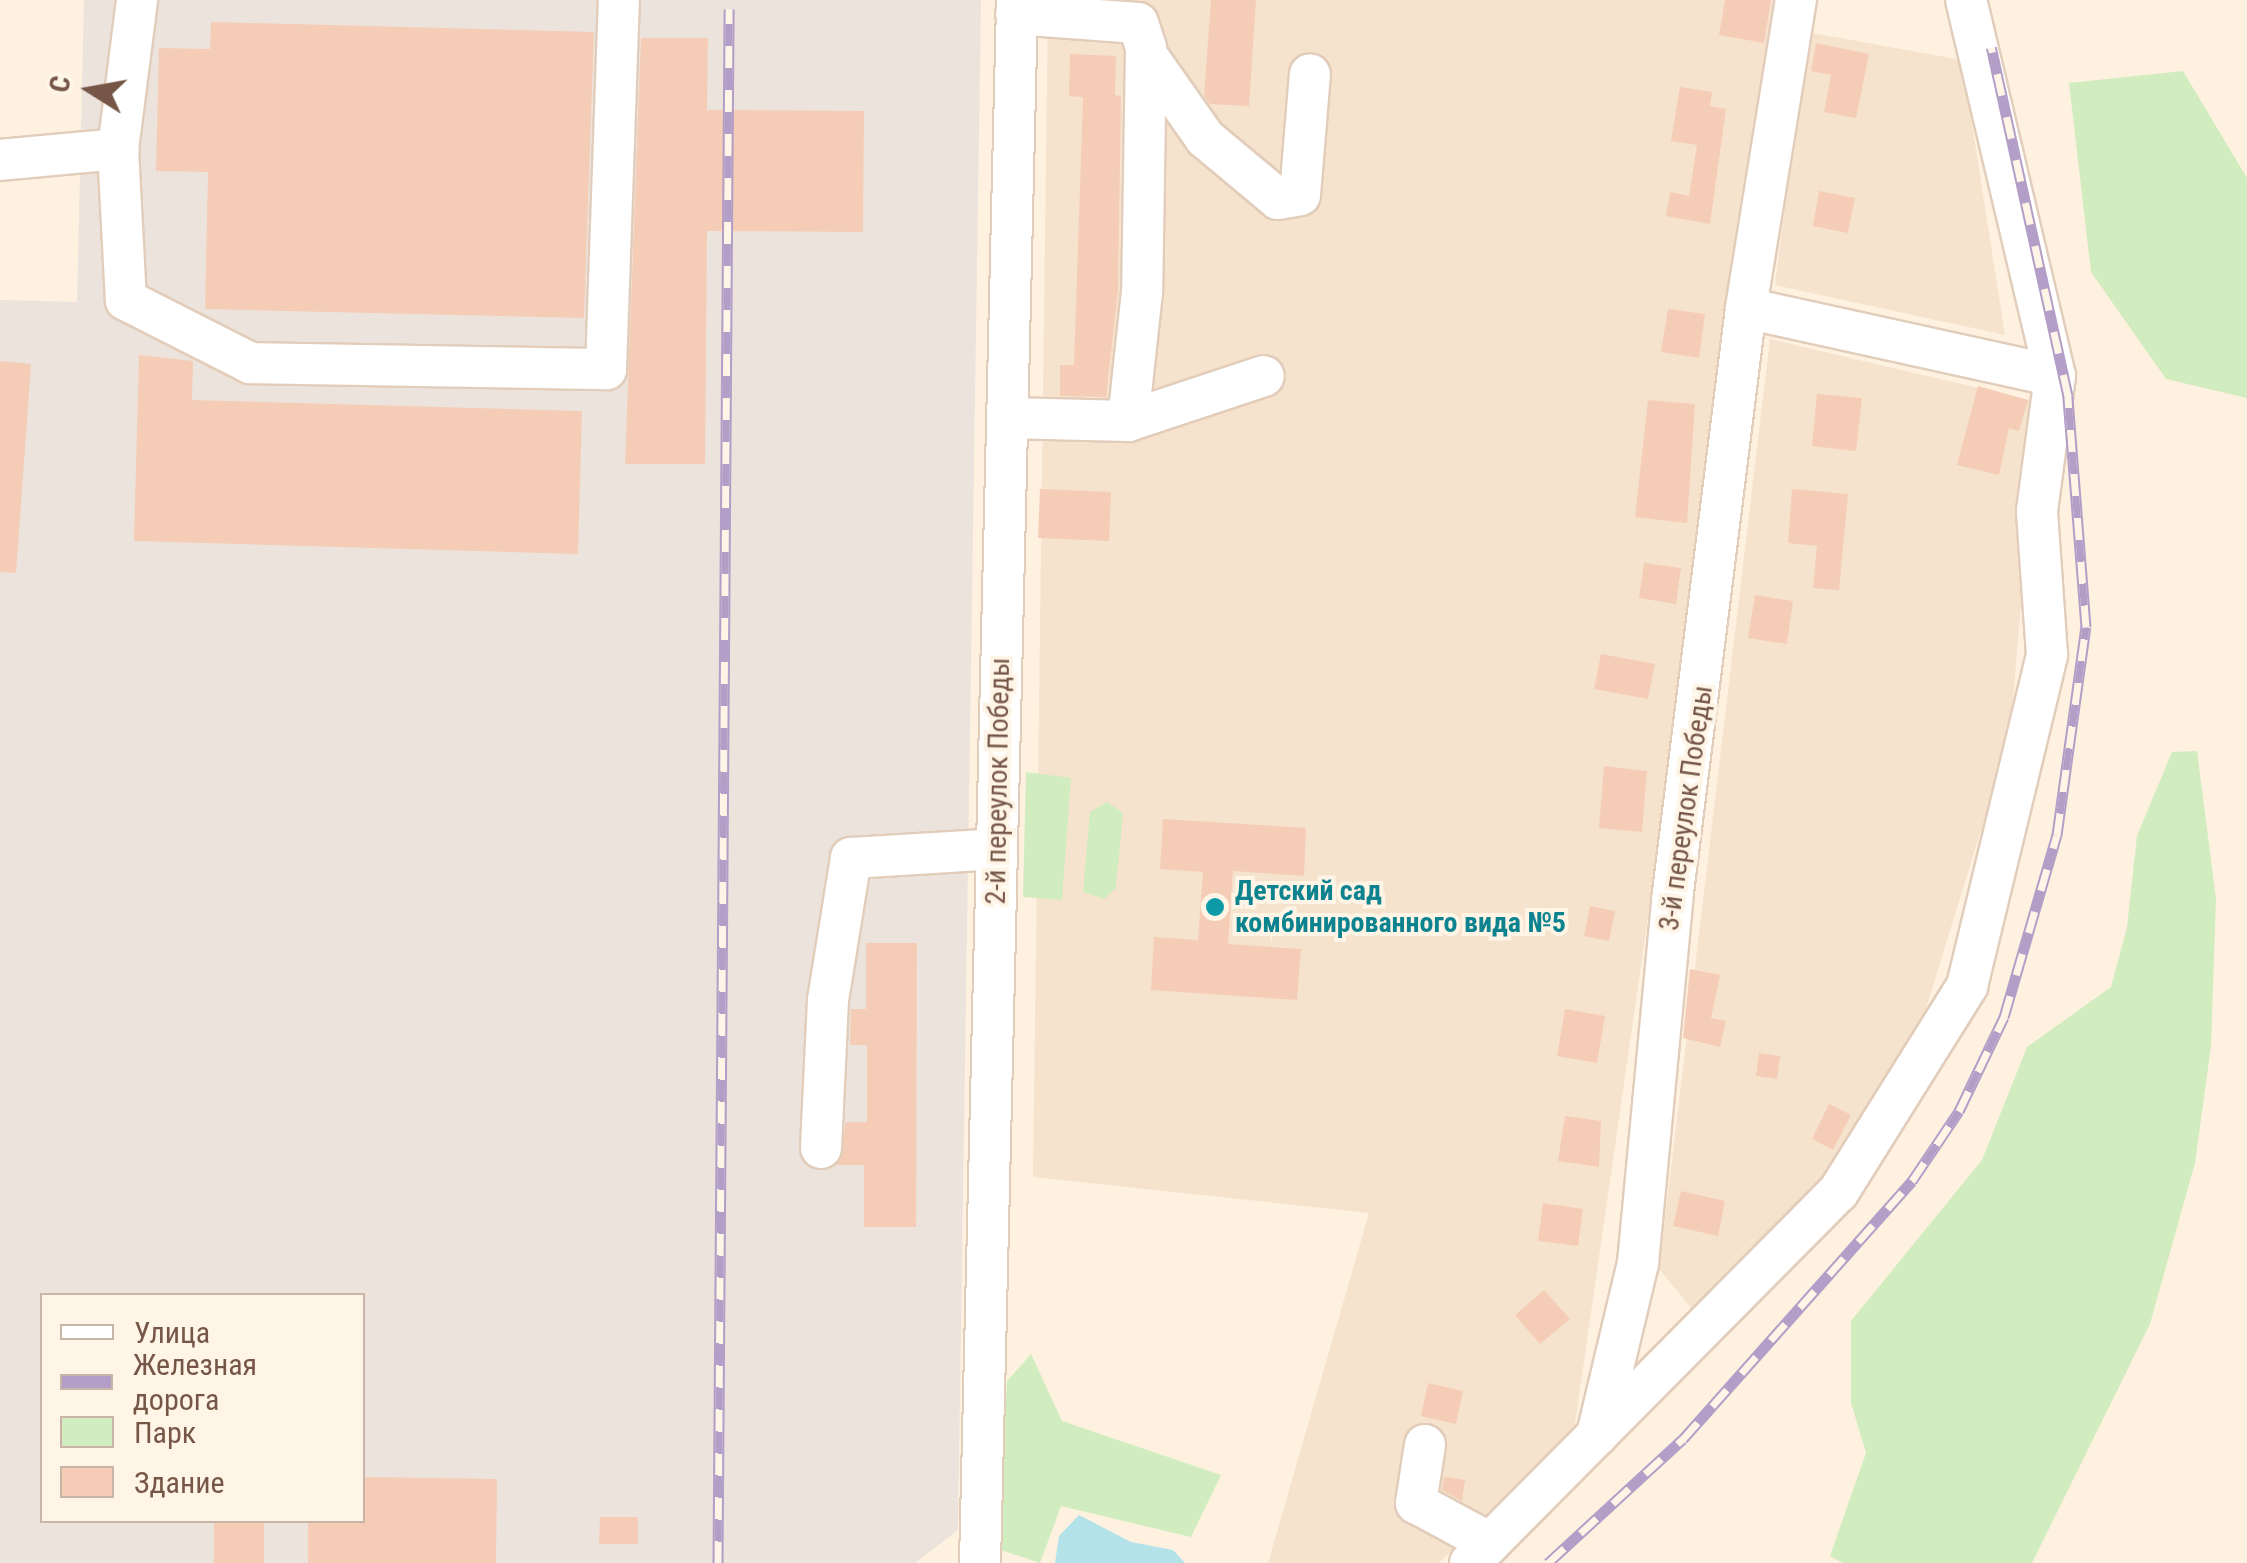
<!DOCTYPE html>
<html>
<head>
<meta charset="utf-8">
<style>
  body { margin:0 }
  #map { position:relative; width:2247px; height:1563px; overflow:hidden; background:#fef1e0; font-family:"Roboto Condensed",sans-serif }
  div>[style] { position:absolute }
  .residential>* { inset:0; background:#f6e3ce }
  .industrial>* { inset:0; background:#ece3dc }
  .green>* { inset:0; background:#d1ecbe }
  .water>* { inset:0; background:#b3e2e8 }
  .building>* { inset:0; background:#f5cdb6 }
  .roads { filter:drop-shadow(2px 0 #e2cdbb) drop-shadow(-2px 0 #e2cdbb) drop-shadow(0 2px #e2cdbb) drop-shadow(0 -2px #e2cdbb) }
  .minor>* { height:40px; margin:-20px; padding:0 20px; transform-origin:20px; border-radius:20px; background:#fff }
  .rail>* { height:11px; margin-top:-5.5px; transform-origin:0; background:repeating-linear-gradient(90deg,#fff5e7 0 22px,#b39ec7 0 44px); box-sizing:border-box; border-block:2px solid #b39ec7 }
  .dots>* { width:28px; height:28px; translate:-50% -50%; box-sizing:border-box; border:5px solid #fff5e7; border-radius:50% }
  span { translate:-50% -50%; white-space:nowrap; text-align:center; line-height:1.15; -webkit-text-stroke:8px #fff5e7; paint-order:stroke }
  .street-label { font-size:28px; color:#765646 }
  .culture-label { font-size:28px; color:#0d838f; font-weight:700 }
  .left { translate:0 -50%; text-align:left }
  .legend { position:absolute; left:40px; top:1293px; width:325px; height:230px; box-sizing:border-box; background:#fff5e7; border:2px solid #c8b5a7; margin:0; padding:12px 18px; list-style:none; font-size:30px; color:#765646 }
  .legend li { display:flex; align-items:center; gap:20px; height:50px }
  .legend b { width:50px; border:2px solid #c8b5a7 }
  .north { position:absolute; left:40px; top:40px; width:100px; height:100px; -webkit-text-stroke:8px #fff5e7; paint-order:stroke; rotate:281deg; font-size:28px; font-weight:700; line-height:40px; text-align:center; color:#765646 }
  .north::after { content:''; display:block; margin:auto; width:35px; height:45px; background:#765646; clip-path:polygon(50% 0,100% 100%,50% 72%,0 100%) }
</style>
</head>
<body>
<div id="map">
  <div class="residential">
    <div style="clip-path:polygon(1048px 0,1780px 0,1574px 1431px,1439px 1563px,1268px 1563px,1369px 1213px,1033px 1177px)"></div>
    <div style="clip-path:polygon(1807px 32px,1962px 60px,2005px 335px,1775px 285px)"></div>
    <div style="clip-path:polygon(1770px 339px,2038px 402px,2010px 736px,1925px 1012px,1843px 1161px,1692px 1309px,1659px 1269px)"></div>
  </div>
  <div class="industrial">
    <div style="clip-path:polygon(evenodd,84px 0,981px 0,958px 1530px,915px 1563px,0 1563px,0 300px,77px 302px,84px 0,42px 1296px,362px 1296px,362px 1520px,42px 1520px,42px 1296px)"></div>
  </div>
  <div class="green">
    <div style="clip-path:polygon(2183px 71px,2247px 178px,2247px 398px,2166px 379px,2091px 272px,2069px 83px)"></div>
    <div style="clip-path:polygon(2197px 751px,2216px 899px,2211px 1046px,2195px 1163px,2150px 1324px,2032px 1563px,1843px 1563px,1830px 1556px,1866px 1453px,1851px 1403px,1851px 1321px,1982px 1160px,2027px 1047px,2111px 987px,2127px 927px,2137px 836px,2172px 752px)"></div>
    <div style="clip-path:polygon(1026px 772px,1071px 778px,1062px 900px,1023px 897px)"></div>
    <div style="clip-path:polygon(1107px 802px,1123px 813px,1116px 888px,1104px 899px,1083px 892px,1090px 812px)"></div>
    <div style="clip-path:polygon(1031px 1354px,1062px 1421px,1221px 1475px,1191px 1537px,1061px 1506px,1040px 1563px,998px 1549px,1007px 1381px)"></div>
  </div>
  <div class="water">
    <div style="clip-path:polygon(1079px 1515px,1131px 1542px,1173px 1550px,1185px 1563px,1055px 1563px,1059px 1536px)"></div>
  </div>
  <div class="building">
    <div style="clip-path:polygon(1211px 0,1256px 0,1249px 106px,1210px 104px,1204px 96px)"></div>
    <div style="clip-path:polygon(1725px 0,1771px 0,1764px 43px,1719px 35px)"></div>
    <div style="clip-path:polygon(211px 22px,594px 32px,584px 318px,205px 309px,208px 172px,156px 171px,159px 48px,210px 49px)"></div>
    <div style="clip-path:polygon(641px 38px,708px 38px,707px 110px,864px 111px,863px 232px,707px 231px,705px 464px,625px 464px)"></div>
    <div style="clip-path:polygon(1816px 43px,1869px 54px,1856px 118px,1824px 112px,1831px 75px,1811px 71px)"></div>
    <div style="clip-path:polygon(1070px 54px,1116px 56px,1115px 95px,1121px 96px,1118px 291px,1106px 397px,1060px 396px,1060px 365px,1074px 365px,1083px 97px,1069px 96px)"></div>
    <div style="clip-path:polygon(1680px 87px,1712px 92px,1710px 106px,1726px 109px,1710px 224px,1666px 216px,1670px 192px,1689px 196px,1697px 145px,1671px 141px)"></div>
    <div style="clip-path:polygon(1819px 191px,1855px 198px,1848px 233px,1813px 226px)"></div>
    <div style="clip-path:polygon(1668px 309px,1705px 314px,1699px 358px,1661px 352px)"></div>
    <div style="clip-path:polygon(139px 355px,193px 361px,192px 400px,582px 411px,578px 554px,134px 541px)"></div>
    <div style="clip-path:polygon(0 361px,31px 364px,16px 573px,0 572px)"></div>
    <div style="clip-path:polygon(1978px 386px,2028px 400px,2019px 431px,2009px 428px,1999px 475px,1957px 465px)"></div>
    <div style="clip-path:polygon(1817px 394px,1862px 398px,1856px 451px,1812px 446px)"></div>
    <div style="clip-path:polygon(1648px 400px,1695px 404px,1687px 523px,1635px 517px)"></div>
    <div style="clip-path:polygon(1040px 489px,1111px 492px,1109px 541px,1038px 538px)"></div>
    <div style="clip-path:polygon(1792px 489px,1848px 494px,1839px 590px,1813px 588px,1817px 546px,1788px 543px)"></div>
    <div style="clip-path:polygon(1644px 563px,1681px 568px,1676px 604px,1639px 598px)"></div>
    <div style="clip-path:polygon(1755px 595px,1793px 601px,1787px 644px,1748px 638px)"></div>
    <div style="clip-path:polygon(1601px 654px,1655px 664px,1648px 699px,1594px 689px)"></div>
    <div style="clip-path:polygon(1604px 766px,1647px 771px,1642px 832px,1599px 828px)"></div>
    <div style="clip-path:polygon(1163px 819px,1306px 828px,1304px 876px,1233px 871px,1228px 944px,1301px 949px,1297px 1000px,1151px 990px,1154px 937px,1198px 940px,1203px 872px,1160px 869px)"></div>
    <div style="clip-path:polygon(1590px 906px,1615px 911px,1609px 941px,1584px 936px)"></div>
    <div style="clip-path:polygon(866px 943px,917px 943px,916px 1227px,864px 1227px,864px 1165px,837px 1165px,846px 1122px,867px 1122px,867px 1045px,850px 1045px,851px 1009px,866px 1009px)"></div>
    <div style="clip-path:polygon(1690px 969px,1720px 975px,1711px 1018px,1726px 1021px,1720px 1047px,1683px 1038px)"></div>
    <div style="clip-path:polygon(1565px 1009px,1605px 1016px,1597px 1063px,1557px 1056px)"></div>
    <div style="clip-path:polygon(1759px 1053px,1780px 1056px,1777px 1079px,1756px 1076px)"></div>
    <div style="clip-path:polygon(1829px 1104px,1851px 1115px,1833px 1150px,1812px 1139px)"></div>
    <div style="clip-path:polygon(1565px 1116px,1601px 1121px,1599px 1167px,1558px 1161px)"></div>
    <div style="clip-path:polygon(1681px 1191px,1725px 1201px,1718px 1236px,1673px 1226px)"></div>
    <div style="clip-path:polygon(1543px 1203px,1583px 1209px,1578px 1246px,1538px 1241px)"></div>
    <div style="clip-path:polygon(1544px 1290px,1570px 1319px,1540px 1344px,1515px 1315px)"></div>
    <div style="clip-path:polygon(1428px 1383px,1463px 1391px,1456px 1424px,1421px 1416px)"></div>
    <div style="clip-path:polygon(362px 1477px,497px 1479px,496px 1563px,308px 1563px,308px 1520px,362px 1520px)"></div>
    <div style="clip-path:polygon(1444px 1477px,1465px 1480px,1462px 1501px,1442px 1490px)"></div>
    <div style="clip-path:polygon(600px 1517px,638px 1517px,638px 1544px,599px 1544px)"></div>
    <div style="clip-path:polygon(214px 1520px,264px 1520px,264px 1563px,214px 1563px)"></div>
  </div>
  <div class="roads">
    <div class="minor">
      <div style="left:1016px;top:14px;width:122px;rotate:4.2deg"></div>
      <div style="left:1138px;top:23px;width:26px;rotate:72deg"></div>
      <div style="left:1146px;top:48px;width:244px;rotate:90.9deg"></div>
      <div style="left:1142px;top:292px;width:130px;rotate:96.2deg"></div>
      <div style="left:1146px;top:54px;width:103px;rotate:54.9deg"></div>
      <div style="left:1205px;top:138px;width:95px;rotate:39.9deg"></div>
      <div style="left:1278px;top:199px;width:22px;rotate:-10deg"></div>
      <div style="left:1300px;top:195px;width:121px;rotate:-85.3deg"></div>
      <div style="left:118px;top:149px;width:151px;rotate:87deg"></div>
      <div style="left:126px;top:300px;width:139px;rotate:26.9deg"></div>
      <div style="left:250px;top:363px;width:356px;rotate:1deg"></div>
      <div style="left:606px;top:369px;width:369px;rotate:-88deg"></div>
      <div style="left:0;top:160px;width:119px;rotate:-5.3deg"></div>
      <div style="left:118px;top:149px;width:150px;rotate:-82.7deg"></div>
      <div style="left:1746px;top:308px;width:316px;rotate:12.4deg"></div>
      <div style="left:1007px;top:418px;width:121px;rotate:1.4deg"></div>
      <div style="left:1128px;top:421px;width:143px;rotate:-18.3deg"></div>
      <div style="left:821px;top:1148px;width:148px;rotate:-87.3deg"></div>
      <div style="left:828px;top:1000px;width:144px;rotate:-80.8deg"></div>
      <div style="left:851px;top:858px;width:146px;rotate:-3.5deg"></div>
      <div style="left:1597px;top:1435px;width:177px;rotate:-76.6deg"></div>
      <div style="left:1638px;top:1263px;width:365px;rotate:-84.6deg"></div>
      <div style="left:1672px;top:900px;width:597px;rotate:-82.87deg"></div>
      <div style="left:1746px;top:308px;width:312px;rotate:-80.8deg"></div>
      <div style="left:1425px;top:1445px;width:59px;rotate:98.8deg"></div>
      <div style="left:1416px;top:1503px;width:84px;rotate:28.4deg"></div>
      <div style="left:980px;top:1563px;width:1563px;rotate:-88.64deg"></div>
      <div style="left:1470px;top:1563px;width:524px;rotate:-45.23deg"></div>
      <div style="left:1839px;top:1191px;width:242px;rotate:-58deg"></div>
      <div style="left:1967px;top:986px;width:341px;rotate:-76.4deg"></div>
      <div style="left:2047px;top:655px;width:144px;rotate:-94deg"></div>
      <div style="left:2037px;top:511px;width:136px;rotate:-82.4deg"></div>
      <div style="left:2055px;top:376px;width:386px;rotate:-103.3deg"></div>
    </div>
  </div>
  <div class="rail">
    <div style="left:718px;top:1563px;width:1554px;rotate:-89.59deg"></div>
    <div style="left:1548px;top:1563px;width:183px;rotate:-42.6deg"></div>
    <div style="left:1683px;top:1439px;width:345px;rotate:-48.4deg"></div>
    <div style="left:1912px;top:1181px;width:84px;rotate:-56.1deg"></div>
    <div style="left:1959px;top:1111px;width:104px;rotate:-64.4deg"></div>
    <div style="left:2004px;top:1017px;width:190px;rotate:-73.8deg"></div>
    <div style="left:2057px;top:835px;width:210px;rotate:-82.1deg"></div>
    <div style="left:2086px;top:627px;width:232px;rotate:-94.5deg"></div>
    <div style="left:2068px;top:396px;width:357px;rotate:-102.4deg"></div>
  </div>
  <div class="dots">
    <div style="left:1215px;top:907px;background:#0f9aa8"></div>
  </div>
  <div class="street-label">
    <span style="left:998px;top:781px;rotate:-89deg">2-й переулок Победы</span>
    <span style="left:1686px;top:808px;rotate:-82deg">3-й переулок Победы</span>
  </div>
  <div class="culture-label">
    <span class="left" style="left:1235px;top:907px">Детский сад<br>комбинированного вида №5</span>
  </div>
  <ul class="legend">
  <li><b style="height:12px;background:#fff"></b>Улица</li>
  <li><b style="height:12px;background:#b39ec7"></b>Железная дорога</li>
  <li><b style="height:28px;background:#d1ecbe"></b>Парк</li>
  <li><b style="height:28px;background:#f5cdb6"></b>Здание</li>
  </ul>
  <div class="north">С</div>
</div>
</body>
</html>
